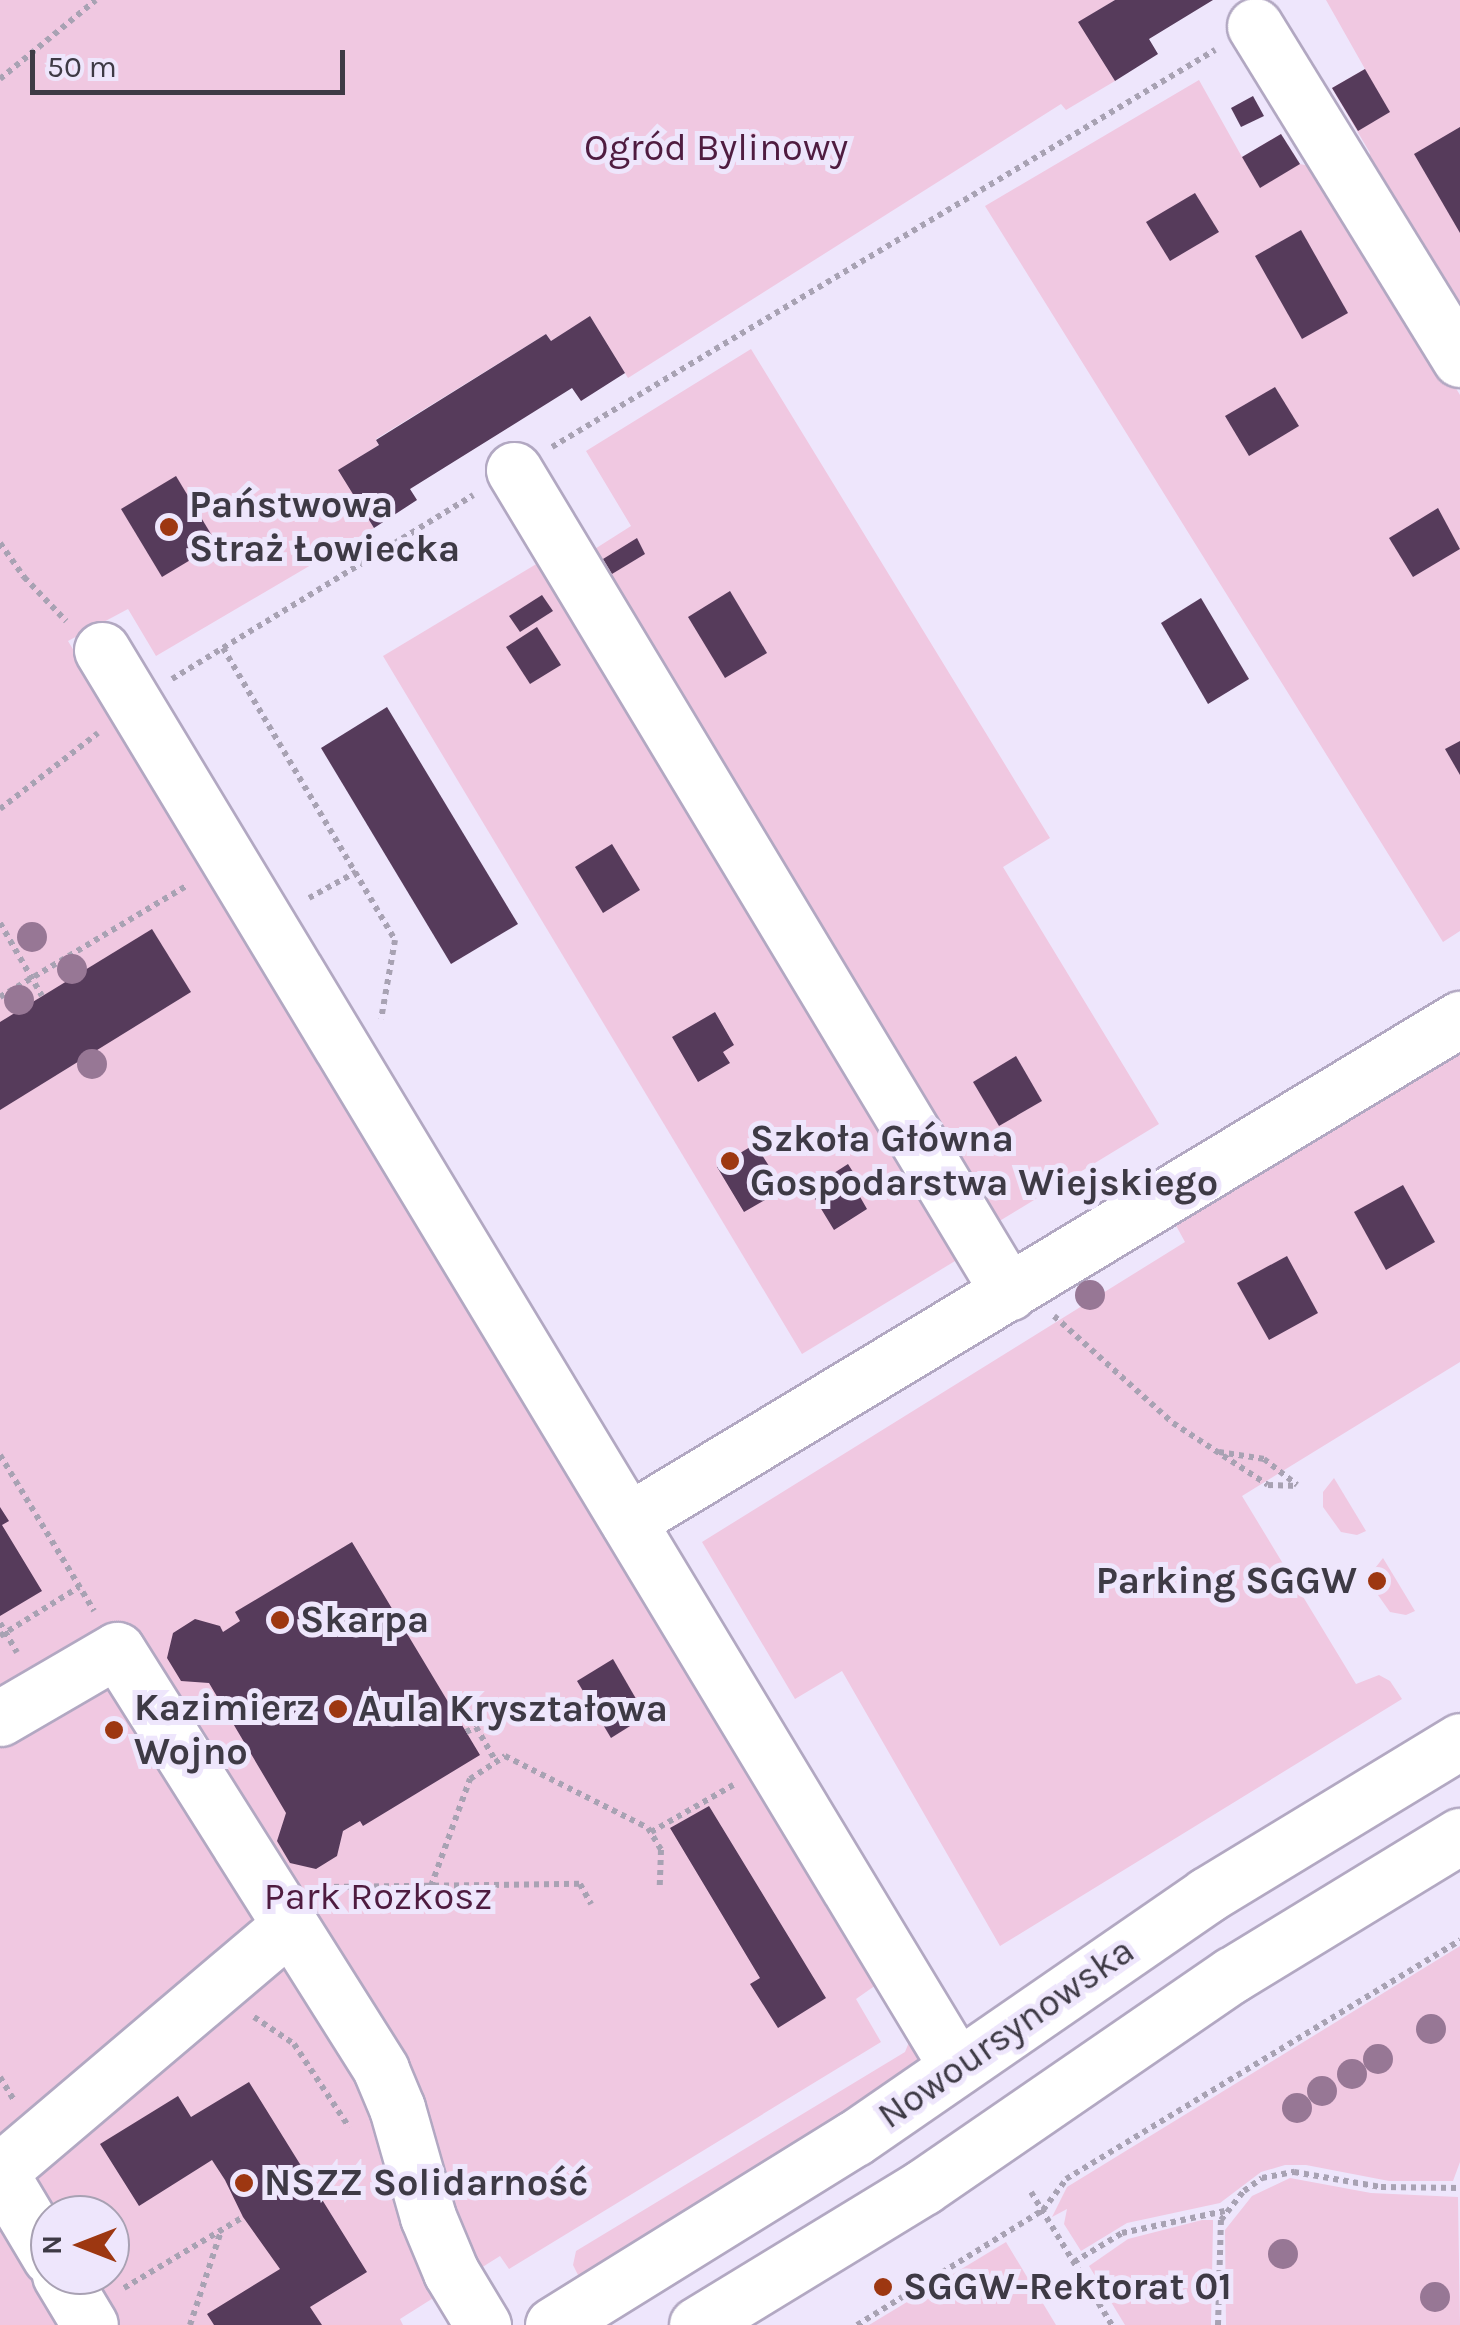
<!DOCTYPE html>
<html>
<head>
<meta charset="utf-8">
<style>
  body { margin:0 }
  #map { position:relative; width:1460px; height:2325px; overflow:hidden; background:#eee6fc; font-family:Karla,sans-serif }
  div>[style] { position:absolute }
  .green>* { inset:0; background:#f0c8e1 }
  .building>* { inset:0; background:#563b5b }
  .path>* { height:6px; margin-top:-3px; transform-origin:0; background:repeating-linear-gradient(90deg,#a8a2b3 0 5px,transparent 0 10px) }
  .roads { filter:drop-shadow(2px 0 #b2a8c2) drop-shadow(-2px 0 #b2a8c2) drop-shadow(0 2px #b2a8c2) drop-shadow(0 -2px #b2a8c2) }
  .minor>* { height:55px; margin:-27.5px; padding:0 27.5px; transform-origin:27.5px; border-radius:27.5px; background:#fff }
  .trees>* { width:30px; height:30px; margin:-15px; border-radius:50%; background:#977795 }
  .dots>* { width:28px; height:28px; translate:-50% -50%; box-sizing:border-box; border:5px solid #eee6fc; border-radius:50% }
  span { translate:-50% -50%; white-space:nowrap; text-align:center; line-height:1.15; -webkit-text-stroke:10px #eee6fc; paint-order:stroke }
  .park-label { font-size:38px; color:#4f1c40 }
  .poi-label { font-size:38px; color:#3e3a45; font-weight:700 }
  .left { translate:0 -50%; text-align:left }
  .right { translate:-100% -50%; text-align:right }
  .street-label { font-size:38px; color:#3e3a45 }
  .north { position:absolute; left:30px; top:2195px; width:100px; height:100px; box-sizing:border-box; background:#eee6fc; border:2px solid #a8a1b3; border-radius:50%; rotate:270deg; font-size:28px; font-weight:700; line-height:40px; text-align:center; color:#3e3a45 }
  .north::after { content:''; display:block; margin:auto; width:35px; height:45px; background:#9d3711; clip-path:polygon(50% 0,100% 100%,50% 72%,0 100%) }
  .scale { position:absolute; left:30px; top:50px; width:315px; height:45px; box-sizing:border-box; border:5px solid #3e3a45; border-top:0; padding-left:12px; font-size:30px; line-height:35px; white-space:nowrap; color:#3e3a45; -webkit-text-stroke:8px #eee6fc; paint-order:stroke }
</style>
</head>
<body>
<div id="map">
  <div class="green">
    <div style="clip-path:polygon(evenodd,0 0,1115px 0,1079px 22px,1115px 81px,1066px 110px,1061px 104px,628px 378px,590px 317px,551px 341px,546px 334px,376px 439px,379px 445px,339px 470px,374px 528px,156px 656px,128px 609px,68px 641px,876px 1985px,856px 1999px,881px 2042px,509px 2269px,500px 2256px,400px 2319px,403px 2325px,0 2325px,0 0,50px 2215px,110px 2215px,110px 2275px,50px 2275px,50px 2215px)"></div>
    <div style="clip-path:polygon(1326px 0,1460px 0,1460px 338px,1361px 178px,1370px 153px,1332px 88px,1365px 69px)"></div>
    <div style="clip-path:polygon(1199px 80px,1242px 157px,1281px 134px,1300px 164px,1322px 169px,1460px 395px,1460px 931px,1443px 942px,985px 206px)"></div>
    <div style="clip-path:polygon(751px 349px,1050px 838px,1003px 867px,1159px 1124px,988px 1228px,579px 559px,631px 526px,586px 451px)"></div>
    <div style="clip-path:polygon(543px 560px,960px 1258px,802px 1354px,383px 656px)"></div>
    <div style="clip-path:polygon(1460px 1044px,1460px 1362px,1242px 1496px,1356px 1684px,1379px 1675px,1390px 1681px,1402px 1699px,1000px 1946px,842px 1671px,795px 1699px,702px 1542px,1185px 1242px,1173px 1220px)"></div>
    <div style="clip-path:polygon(1334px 1478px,1366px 1531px,1357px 1535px,1341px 1532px,1323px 1507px,1323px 1492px)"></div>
    <div style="clip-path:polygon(1383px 1558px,1415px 1611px,1406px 1615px,1390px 1612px,1373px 1588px,1372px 1572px)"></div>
    <div style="clip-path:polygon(1460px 1946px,1460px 2162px,1453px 2181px,1389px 2181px,1306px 2165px,1285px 2165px,1261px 2172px,1220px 2203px,1127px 2223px,1081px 2251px,1064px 2224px,1067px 2209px,1052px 2217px,1067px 2187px)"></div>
    <div style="clip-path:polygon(914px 2030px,920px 2055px,914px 2071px,581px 2281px,573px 2265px,576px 2251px,905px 2052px)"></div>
    <div style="clip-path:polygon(1290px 2178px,1371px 2193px,1458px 2197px,1460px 2325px,1226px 2325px,1225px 2230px,1252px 2196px)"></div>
    <div style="clip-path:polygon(1202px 2220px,1213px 2220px,1213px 2226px,1211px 2325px,1125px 2325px,1089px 2266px,1128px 2239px)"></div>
    <div style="clip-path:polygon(1006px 2242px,1056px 2325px,869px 2325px)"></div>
  </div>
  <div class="building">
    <div style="clip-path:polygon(1115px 0,1213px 0,1149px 39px,1158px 54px,1115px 81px,1078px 22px)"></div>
    <div style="clip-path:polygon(1365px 69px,1390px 112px,1358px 131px,1332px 88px)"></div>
    <div style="clip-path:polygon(1253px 96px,1264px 116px,1241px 127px,1231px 108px)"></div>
    <div style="clip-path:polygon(1460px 127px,1460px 233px,1414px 154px)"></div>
    <div style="clip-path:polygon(1281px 134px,1300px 164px,1260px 188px,1242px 157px)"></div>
    <div style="clip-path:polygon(1195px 193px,1219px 232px,1170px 261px,1146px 222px)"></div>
    <div style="clip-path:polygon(1301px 230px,1348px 313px,1302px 339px,1255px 256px)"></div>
    <div style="clip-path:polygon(590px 316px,625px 373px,581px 401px,572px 388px,410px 489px,417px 500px,374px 528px,338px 470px,379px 445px,376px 440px,546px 334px,551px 341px)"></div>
    <div style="clip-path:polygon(1275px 387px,1299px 426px,1249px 456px,1225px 416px)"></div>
    <div style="clip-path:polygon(176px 476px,217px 544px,162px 577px,121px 509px)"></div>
    <div style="clip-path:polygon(1438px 508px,1460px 549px,1413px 577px,1389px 538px)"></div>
    <div style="clip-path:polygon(637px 538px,645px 554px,612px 574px,603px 559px)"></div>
    <div style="clip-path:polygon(730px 591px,767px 653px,725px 678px,688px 617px)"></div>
    <div style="clip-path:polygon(542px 595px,553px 611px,520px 632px,509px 616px)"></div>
    <div style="clip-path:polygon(1201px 598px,1249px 679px,1208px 704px,1161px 623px)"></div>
    <div style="clip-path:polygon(537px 627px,561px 665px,530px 684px,506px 647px)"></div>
    <div style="clip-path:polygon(387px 707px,518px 924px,451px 964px,321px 748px)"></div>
    <div style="clip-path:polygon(1460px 741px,1460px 775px,1445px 749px)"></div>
    <div style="clip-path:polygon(612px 844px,640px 890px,603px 913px,575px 867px)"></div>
    <div style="clip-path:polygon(152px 929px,191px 992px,0 1110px,0 1022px)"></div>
    <div style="clip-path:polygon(715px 1012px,734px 1045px,723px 1052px,730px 1063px,698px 1082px,672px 1037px)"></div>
    <div style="clip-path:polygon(1016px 1056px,1042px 1101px,999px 1126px,973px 1082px)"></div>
    <div style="clip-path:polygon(755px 1144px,776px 1177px,758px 1188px,765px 1200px,744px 1212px,717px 1167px)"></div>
    <div style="clip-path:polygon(848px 1164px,865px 1191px,859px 1195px,867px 1209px,834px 1230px,809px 1189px)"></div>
    <div style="clip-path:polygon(1403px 1185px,1435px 1242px,1386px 1270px,1354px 1212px)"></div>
    <div style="clip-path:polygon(1287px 1256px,1318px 1313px,1269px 1340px,1237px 1283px)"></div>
    <div style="clip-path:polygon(0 1507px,9px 1521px,2px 1525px,42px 1591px,0 1616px)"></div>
    <div style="clip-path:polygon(352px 1542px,480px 1755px,363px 1826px,360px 1821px,343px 1831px,337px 1856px,316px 1869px,290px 1863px,277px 1841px,286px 1813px,209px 1683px,181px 1681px,167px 1658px,173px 1633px,195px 1619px,220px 1626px,223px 1632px,240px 1621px,235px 1612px)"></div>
    <div style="clip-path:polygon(613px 1659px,646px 1716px,611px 1738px,577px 1681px)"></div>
    <div style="clip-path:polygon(709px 1806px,826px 1998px,778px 2028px,750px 1984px,760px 1978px,670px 1828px)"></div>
    <div style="clip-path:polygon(249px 2082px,367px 2272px,310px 2307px,322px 2325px,214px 2325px,207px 2314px,280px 2269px,243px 2217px,225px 2180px,212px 2160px,139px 2206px,100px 2144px,178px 2096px,191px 2117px)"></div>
  </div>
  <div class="path">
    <div style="left:0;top:79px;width:124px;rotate:-39.5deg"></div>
    <div style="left:552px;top:447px;width:773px;rotate:-30.91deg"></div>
    <div style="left:0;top:543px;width:42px;rotate:54.8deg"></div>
    <div style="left:24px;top:577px;width:61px;rotate:46.3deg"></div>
    <div style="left:223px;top:648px;width:339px;rotate:59.5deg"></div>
    <div style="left:395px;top:940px;width:80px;rotate:100deg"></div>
    <div style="left:172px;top:679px;width:353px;rotate:-31.4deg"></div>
    <div style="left:0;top:809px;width:124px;rotate:-37.8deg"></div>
    <div style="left:309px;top:898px;width:54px;rotate:-29deg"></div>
    <div style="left:0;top:923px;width:84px;rotate:60.1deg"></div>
    <div style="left:0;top:997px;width:219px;rotate:-30.8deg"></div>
    <div style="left:1054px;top:1316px;width:160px;rotate:42deg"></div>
    <div style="left:1173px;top:1423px;width:113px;rotate:33.1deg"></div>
    <div style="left:1268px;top:1485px;width:30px;rotate:2deg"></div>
    <div style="left:1219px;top:1452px;width:46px;rotate:8.8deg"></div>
    <div style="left:1264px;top:1459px;width:42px;rotate:38.2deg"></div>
    <div style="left:0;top:1455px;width:182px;rotate:58.9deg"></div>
    <div style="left:0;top:1623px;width:34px;rotate:60deg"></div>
    <div style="left:0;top:1636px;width:93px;rotate:-31.8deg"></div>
    <div style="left:466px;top:1732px;width:11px;rotate:-27deg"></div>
    <div style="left:476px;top:1727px;width:39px;rotate:60deg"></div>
    <div style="left:651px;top:1832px;width:95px;rotate:-29.8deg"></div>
    <div style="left:431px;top:1886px;width:114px;rotate:-70deg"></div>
    <div style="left:470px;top:1779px;width:42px;rotate:-33.3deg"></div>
    <div style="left:505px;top:1756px;width:160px;rotate:26.7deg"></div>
    <div style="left:648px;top:1828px;width:26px;rotate:59deg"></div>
    <div style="left:661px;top:1850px;width:36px;rotate:92deg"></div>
    <div style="left:324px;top:1887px;width:256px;rotate:-0.7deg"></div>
    <div style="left:580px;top:1884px;width:23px;rotate:61deg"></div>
    <div style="left:254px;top:2017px;width:48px;rotate:34deg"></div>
    <div style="left:294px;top:2044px;width:100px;rotate:56.5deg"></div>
    <div style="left:0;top:2077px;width:27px;rotate:59deg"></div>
    <div style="left:1031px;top:2192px;width:156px;rotate:58.7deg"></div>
    <div style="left:1074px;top:2262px;width:56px;rotate:-31.1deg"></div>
    <div style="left:1122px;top:2233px;width:105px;rotate:-12.1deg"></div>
    <div style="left:124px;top:2288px;width:139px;rotate:-30.8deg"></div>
    <div style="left:190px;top:2325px;width:99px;rotate:-71.7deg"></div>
    <div style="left:857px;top:2325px;width:219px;rotate:-31.7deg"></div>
    <div style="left:1043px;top:2210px;width:39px;rotate:-53deg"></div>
    <div style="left:1066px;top:2179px;width:461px;rotate:-31.2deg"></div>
    <div style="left:1218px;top:2325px;width:105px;rotate:-88.4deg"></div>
    <div style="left:1221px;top:2220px;width:37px;rotate:-52deg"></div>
    <div style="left:1244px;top:2191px;width:22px;rotate:-36deg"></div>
    <div style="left:1262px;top:2178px;width:33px;rotate:-11deg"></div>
    <div style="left:1294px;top:2172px;width:88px;rotate:9.8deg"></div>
    <div style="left:1381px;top:2187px;width:79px;rotate:0.7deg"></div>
  </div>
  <div class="roads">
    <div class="minor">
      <div style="left:1255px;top:26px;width:391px;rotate:58.4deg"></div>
      <div style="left:514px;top:470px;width:960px;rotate:58.97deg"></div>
      <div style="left:102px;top:650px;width:1655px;rotate:58.89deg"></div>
      <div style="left:628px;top:1521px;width:972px;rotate:-31.11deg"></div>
      <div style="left:0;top:1718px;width:135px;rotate:-30.2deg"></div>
      <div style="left:117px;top:1650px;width:496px;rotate:57.8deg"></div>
      <div style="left:381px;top:2070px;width:41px;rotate:67.2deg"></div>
      <div style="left:397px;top:2108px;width:113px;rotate:74.1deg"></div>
      <div style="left:428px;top:2217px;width:60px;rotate:67.3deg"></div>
      <div style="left:451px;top:2272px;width:62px;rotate:58.9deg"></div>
      <div style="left:0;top:2171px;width:380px;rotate:-40.3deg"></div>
      <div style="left:0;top:2173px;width:98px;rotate:59.2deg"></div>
      <div style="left:60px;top:2275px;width:58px;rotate:59deg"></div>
      <div style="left:553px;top:2325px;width:355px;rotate:-31.8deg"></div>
      <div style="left:855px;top:2138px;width:428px;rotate:-34.6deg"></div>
      <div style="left:1207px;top:1895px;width:296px;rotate:-31.3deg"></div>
      <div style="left:697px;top:2325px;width:265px;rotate:-31.4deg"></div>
      <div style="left:923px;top:2187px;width:375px;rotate:-34.5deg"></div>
      <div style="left:1232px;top:1975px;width:267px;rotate:-31.4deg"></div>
    </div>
  </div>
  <div class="trees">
    <div style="left:32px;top:937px"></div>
    <div style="left:72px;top:969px"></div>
    <div style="left:19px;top:1000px"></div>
    <div style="left:92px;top:1064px"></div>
    <div style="left:1090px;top:1295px"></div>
    <div style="left:1431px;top:2029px"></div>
    <div style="left:1378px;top:2059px"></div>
    <div style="left:1352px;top:2074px"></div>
    <div style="left:1322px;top:2091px"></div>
    <div style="left:1297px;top:2108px"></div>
    <div style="left:1283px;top:2254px"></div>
    <div style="left:1435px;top:2297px"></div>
  </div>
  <div class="dots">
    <div style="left:169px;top:527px;background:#9d3711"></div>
    <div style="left:730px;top:1161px;background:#9d3711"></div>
    <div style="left:1377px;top:1581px;background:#9d3711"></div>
    <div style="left:280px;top:1620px;background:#9d3711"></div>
    <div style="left:338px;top:1709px;background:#9d3711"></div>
    <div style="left:114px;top:1730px;background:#9d3711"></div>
    <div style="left:244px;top:2183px;background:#9d3711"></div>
    <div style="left:883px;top:2287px;background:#9d3711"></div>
  </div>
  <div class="park-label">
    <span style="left:716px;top:148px">Ogród Bylinowy</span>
    <span style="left:378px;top:1897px">Park Rozkosz</span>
  </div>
  <div class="poi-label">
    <span class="left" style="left:189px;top:527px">Państwowa<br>Straż Łowiecka</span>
    <span class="left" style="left:750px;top:1161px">Szkoła Główna<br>Gospodarstwa Wiejskiego</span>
    <span class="right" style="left:1357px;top:1581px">Parking SGGW</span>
    <span class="left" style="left:300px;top:1620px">Skarpa</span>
    <span class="left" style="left:134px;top:1730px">Kazimierz<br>Wojno</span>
    <span class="left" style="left:358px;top:1709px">Aula Kryształowa</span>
    <span class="left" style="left:264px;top:2183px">NSZZ Solidarność</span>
    <span class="left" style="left:903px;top:2287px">SGGW-Rektorat 01</span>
  </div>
  <div class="street-label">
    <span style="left:1006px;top:2033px;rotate:-35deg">Nowoursynowska</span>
  </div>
  <div class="north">N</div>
  <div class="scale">50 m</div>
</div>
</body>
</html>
